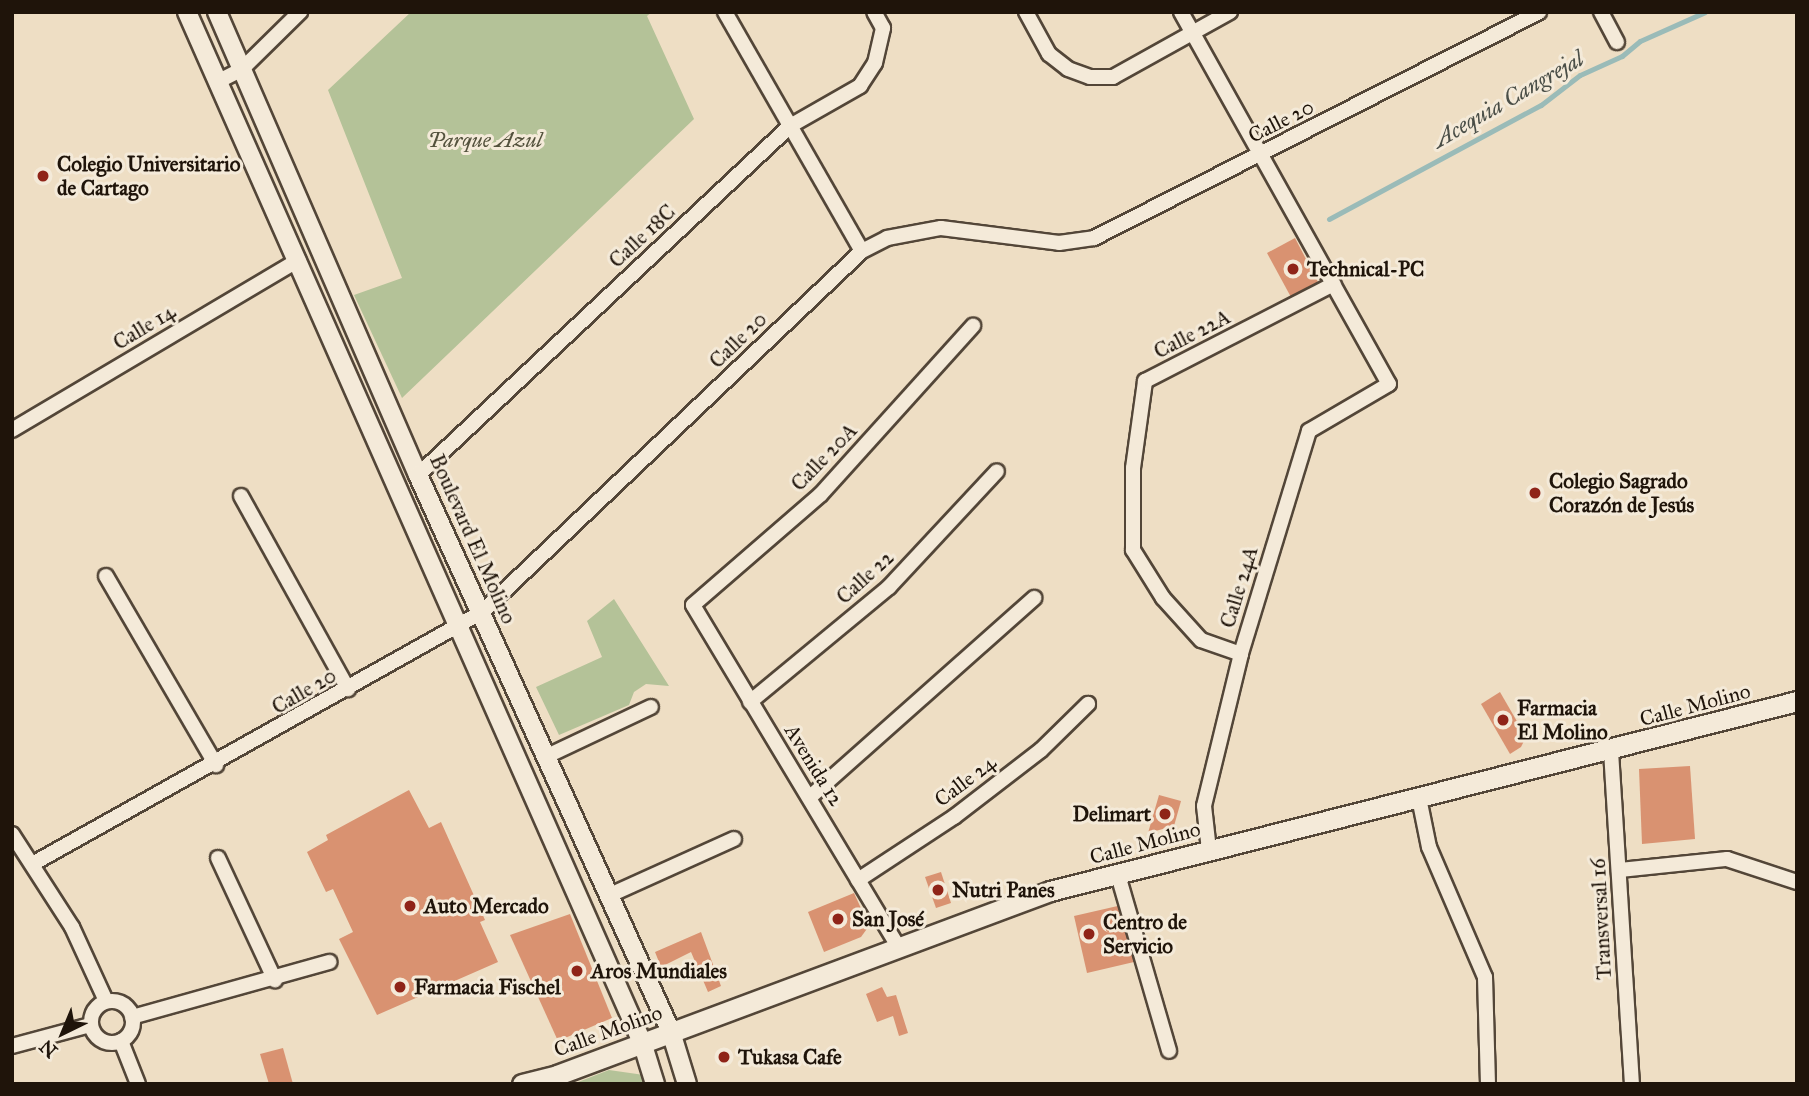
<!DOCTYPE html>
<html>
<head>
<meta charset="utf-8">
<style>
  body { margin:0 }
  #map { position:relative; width:1809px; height:1096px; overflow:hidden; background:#eedec4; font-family:"IM FELL Great Primer",serif }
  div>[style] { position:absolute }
  .green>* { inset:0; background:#b4c298 }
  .stream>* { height:5px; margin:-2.5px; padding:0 2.5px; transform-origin:2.5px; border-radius:2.5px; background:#9abbb8 }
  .building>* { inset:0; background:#d99271 }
  .roads { filter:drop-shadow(2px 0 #534638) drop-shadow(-2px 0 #534638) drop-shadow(0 2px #534638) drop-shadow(0 -2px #534638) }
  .minor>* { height:14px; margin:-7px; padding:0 7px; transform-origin:7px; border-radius:7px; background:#f4ead9 }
  .minor>.ring { margin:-7px; padding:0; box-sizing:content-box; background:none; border:14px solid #f4ead9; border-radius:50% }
  .tertiary>* { height:18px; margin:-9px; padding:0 9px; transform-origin:9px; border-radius:9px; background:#f4ead9 }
  .secondary>* { height:19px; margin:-9.5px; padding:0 9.5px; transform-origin:9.5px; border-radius:9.5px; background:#f4ead9 }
  .dots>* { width:19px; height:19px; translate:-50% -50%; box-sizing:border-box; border:4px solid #f4ead9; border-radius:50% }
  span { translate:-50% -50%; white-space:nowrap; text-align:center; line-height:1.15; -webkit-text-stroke:6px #f4ead9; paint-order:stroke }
  .street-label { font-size:21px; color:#1f140a }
  .park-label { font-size:21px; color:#53513c; font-style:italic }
  .poi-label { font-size:21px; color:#1f140a; font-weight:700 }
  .left { translate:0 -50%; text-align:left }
  .right { translate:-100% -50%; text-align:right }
  .water-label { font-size:23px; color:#4a4e47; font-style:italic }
  .frame { position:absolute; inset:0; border:14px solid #1f140a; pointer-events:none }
  .north { position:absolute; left:28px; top:998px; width:70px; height:70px; -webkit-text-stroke:5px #f4ead9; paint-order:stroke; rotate:223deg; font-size:19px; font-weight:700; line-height:28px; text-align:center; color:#1f140a }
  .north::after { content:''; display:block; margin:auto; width:24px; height:32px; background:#1f140a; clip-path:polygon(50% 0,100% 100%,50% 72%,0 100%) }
</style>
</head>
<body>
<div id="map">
  <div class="green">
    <div style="clip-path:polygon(411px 12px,652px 12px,647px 16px,694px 119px,402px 398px,354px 295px,402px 278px,328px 90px)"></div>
    <div style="clip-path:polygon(614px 599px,669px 686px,646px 684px,634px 692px,629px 705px,559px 735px,536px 687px,602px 657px,587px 621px)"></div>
    <div style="clip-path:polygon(609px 1070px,644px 1075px,647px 1084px,573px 1084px)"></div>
  </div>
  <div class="stream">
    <div style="left:1329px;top:219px;width:241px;rotate:-28.3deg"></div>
    <div style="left:1541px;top:105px;width:49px;rotate:-37.6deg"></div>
    <div style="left:1580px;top:75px;width:46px;rotate:-24.3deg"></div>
    <div style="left:1622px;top:56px;width:23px;rotate:-40deg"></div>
    <div style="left:1640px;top:41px;width:71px;rotate:-24deg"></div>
  </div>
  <div class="building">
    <div style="clip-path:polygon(1295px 238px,1319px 284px,1292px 299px,1267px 253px)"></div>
    <div style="clip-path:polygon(1500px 692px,1526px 737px,1521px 747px,1510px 754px,1481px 704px)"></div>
    <div style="clip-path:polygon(1690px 766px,1695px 839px,1642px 844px,1639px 769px)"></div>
    <div style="clip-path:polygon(409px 790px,429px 828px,441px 822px,485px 920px,480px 922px,498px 962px,377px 1015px,339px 939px,353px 932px,333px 889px,326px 892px,307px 852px,328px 840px,326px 835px)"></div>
    <div style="clip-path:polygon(1159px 795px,1181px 801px,1174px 826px,1148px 833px)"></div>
    <div style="clip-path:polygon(941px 872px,951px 903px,936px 908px,925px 877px)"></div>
    <div style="clip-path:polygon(854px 893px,869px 926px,861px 937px,824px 952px,808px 912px)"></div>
    <div style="clip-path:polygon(1122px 905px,1134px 962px,1087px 973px,1074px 916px)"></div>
    <div style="clip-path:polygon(570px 914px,612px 1018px,558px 1041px,510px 935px)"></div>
    <div style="clip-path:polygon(701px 932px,721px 986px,708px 992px,691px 952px,661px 967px,655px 952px)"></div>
    <div style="clip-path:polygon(882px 987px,887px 997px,896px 995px,908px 1033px,899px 1036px,893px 1016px,877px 1022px,866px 994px)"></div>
    <div style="clip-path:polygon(283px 1048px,293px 1084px,269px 1084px,260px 1054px)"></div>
  </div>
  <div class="roads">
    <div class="minor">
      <div style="left:725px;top:12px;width:275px;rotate:60.2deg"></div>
      <div style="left:1026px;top:12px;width:48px;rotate:61.3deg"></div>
      <div style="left:1049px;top:54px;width:24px;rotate:38deg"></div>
      <div style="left:1068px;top:69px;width:23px;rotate:20deg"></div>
      <div style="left:1090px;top:77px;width:23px"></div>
      <div style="left:1113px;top:77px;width:134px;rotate:-29.1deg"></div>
      <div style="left:1181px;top:12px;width:426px;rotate:60.8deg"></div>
      <div style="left:1389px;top:384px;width:93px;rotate:149.6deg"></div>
      <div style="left:1309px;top:431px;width:233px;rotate:107deg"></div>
      <div style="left:1241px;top:654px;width:156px;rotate:103.7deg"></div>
      <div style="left:1204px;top:806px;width:44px;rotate:83.5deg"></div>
      <div style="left:1601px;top:12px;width:34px;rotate:62deg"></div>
      <div style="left:217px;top:82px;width:27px;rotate:-27deg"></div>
      <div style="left:241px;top:70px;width:83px;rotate:-44.5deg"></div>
      <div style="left:12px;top:430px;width:333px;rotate:-30.7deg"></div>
      <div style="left:418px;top:475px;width:510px;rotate:-43.17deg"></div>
      <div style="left:790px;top:126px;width:81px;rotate:-29.7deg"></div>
      <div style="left:860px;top:86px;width:27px;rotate:-57deg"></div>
      <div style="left:875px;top:63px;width:36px;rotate:-77deg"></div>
      <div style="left:883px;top:28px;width:18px;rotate:-119deg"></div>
      <div style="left:241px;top:496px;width:221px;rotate:61deg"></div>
      <div style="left:106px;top:576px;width:219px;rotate:59.8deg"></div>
      <div style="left:1241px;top:654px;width:42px;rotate:-160.7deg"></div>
      <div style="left:1201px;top:640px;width:57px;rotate:-132.1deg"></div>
      <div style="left:1163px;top:598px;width:57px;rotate:-122deg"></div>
      <div style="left:1133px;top:550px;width:82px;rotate:-90deg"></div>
      <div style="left:1133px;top:468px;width:88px;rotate:-82.1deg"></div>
      <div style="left:1145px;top:381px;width:212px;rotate:-27.2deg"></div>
      <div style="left:750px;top:702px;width:180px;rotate:-39.6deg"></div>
      <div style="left:889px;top:587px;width:158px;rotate:-47deg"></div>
      <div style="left:1611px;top:751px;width:334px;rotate:86.4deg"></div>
      <div style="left:545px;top:757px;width:117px;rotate:-25.3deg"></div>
      <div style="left:810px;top:797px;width:300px;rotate:-41.6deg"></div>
      <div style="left:1419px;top:798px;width:50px;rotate:78.5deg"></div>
      <div style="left:1429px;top:847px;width:142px;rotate:66.7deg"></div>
      <div style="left:1485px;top:977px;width:107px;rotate:88.4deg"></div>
      <div style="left:12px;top:834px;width:111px;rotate:57.2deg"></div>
      <div style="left:72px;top:927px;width:81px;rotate:65.3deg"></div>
      <div style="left:218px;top:858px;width:135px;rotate:65deg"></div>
      <div style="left:34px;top:863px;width:514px;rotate:-29.26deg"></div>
      <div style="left:482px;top:612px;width:524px;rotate:-43.53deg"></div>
      <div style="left:862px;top:251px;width:28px;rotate:-27deg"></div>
      <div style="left:887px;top:238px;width:55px;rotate:-10.5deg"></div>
      <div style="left:941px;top:228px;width:119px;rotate:7.2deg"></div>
      <div style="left:1059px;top:243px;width:35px;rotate:-8deg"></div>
      <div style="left:1094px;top:238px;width:499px;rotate:-26.9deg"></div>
      <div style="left:1620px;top:870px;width:108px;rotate:-5.9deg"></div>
      <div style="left:1727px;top:859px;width:74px;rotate:18.2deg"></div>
      <div style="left:1118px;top:875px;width:183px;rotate:73.8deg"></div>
      <div style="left:858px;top:880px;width:115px;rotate:-33.3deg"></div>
      <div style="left:954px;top:817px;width:110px;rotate:-37.6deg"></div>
      <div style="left:1041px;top:750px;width:66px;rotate:-44.4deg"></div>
      <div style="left:610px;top:895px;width:136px;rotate:-24.3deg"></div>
      <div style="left:899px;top:948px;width:400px;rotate:-121deg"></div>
      <div style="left:693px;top:605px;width:169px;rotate:-40.9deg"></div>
      <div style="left:821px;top:494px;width:227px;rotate:-47.9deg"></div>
      <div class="ring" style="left:91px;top:1001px;width:28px;height:28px"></div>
      <div style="left:132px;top:1017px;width:205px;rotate:-15.6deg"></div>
      <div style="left:121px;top:1041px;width:46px;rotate:68.4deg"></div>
      <div style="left:12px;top:1046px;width:81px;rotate:-15.1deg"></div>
    </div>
    <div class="tertiary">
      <div style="left:187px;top:12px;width:1126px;rotate:66.17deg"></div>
      <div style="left:642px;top:1042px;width:44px;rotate:72.8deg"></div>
      <div style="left:217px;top:12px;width:505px;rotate:66.53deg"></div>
      <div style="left:418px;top:475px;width:612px;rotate:65.57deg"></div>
      <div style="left:671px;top:1032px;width:54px;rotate:72.9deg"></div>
    </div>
    <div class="secondary">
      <div style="left:522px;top:1084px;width:36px;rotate:-14deg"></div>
      <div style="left:557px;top:1075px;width:526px;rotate:-20.47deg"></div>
      <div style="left:1050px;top:891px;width:771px;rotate:-14.27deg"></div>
    </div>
  </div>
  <div class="dots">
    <div style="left:43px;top:176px;background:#8f2418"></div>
    <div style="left:1293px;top:269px;background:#8f2418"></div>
    <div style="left:1535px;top:493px;background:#8f2418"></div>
    <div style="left:1503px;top:720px;background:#8f2418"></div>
    <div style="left:1165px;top:814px;background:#8f2418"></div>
    <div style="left:938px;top:890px;background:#8f2418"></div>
    <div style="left:410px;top:906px;background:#8f2418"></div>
    <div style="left:838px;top:919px;background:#8f2418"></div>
    <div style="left:1089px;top:934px;background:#8f2418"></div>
    <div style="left:577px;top:971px;background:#8f2418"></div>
    <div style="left:400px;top:987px;background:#8f2418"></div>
    <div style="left:724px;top:1057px;background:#8f2418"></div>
  </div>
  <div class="street-label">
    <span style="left:1281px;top:121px;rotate:-27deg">Calle 20</span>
    <span style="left:642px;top:236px;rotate:-43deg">Calle 18C</span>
    <span style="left:144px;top:327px;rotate:-31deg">Calle 14</span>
    <span style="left:1192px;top:334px;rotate:-27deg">Calle 22A</span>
    <span style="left:738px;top:340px;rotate:-44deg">Calle 20</span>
    <span style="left:824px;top:457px;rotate:-46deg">Calle 20A</span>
    <span style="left:473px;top:539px;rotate:66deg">Boulevard El Molino</span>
    <span style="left:865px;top:577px;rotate:-42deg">Calle 22</span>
    <span style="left:1239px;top:587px;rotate:-73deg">Calle 24A</span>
    <span style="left:304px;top:691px;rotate:-30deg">Calle 20</span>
    <span style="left:1695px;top:705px;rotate:-15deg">Calle Molino</span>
    <span style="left:814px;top:765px;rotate:58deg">Avenida 12</span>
    <span style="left:965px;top:781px;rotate:-37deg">Calle 24</span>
    <span style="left:1145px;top:843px;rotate:-15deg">Calle Molino</span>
    <span style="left:1601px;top:919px;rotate:-93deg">Transversal 16</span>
    <span style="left:608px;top:1031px;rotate:-20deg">Calle Molino</span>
  </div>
  <div class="park-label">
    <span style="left:485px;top:140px">Parque Azul</span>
  </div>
  <div class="poi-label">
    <span class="left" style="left:57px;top:176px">Colegio Universitario<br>de Cartago</span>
    <span class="left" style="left:1307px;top:269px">Technical-PC</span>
    <span class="left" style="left:1549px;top:493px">Colegio Sagrado<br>Corazón de Jesús</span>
    <span class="left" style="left:1517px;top:720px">Farmacia<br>El Molino</span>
    <span class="right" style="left:1151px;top:814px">Delimart</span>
    <span class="left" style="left:952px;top:890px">Nutri Panes</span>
    <span class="left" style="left:424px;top:906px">Auto Mercado</span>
    <span class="left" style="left:852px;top:919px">San José</span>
    <span class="left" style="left:1103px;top:934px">Centro de<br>Servicio</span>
    <span class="left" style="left:591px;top:971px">Aros Mundiales</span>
    <span class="left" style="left:414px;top:987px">Farmacia Fischel</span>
    <span class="left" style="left:738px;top:1057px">Tukasa Cafe</span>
  </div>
  <div class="water-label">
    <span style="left:1508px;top:99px;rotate:-30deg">Acequia Cangrejal</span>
  </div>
  <div class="frame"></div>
  <div class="north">N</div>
</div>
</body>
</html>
